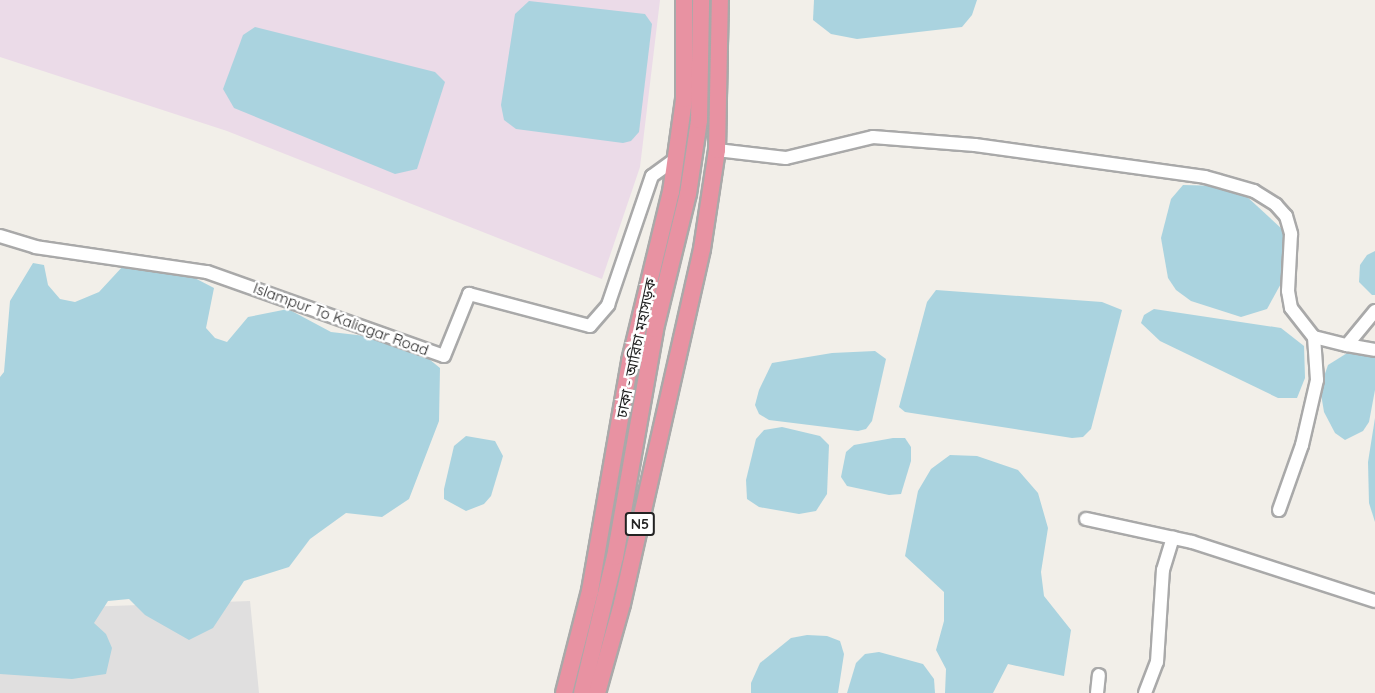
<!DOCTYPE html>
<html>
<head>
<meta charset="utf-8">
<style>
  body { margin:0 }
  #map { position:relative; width:1375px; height:693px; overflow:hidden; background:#f2efe9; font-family:Quicksand,"Noto Sans Bengali",sans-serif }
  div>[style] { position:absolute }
  .residential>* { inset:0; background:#e0dfdf }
  .industrial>* { inset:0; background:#ebdbe8 }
  .water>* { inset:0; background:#aad3df }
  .roads { filter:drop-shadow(2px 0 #a9a9a9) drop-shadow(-2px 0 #a9a9a9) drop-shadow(0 2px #a9a9a9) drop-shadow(0 -2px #a9a9a9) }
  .minor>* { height:12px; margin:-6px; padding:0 6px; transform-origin:6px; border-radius:6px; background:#fff }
  .highway>* { height:16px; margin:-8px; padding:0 8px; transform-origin:8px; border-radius:8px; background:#e892a2 }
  span { translate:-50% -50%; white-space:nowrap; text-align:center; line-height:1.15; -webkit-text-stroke:5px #fff; paint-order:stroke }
  .shield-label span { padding:2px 4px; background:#fff; border:2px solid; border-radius:4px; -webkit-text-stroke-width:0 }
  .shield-label { font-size:14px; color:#222; font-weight:700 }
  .street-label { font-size:15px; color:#222 }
</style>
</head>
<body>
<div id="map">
  <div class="residential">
    <div style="clip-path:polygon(250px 601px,259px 693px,0 693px,0 610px)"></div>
  </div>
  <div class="industrial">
    <div style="clip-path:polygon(0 0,660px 0,640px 167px,602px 279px,227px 131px,0 57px)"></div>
  </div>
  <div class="water">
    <div style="clip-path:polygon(814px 0,977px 0,972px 15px,962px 27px,857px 39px,831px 34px,813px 20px)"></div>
    <div style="clip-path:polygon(529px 1px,645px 14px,652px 24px,639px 132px,631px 141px,623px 143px,516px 129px,504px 120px,501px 105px,515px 14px)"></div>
    <div style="clip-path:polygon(255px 27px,435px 72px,445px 82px,417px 169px,395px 174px,234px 108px,223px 89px,243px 35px)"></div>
    <div style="clip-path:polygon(1183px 185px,1223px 186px,1244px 194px,1283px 230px,1286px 250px,1283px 280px,1267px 309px,1241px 317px,1191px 301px,1176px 290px,1168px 278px,1161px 238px,1171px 199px)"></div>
    <div style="clip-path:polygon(1375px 251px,1375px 295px,1372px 295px,1359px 282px,1360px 265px,1367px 255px)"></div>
    <div style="clip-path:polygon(33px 263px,44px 265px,48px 285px,60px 299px,75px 302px,99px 292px,124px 265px,187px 274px,214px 288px,206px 328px,215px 338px,227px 342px,248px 317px,288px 309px,331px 332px,374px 337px,424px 355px,440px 368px,439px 421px,409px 499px,382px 517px,346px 513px,310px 539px,289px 567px,244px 581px,213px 628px,189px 640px,145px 615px,129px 599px,108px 601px,94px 623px,106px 634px,112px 648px,106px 674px,72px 679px,0 674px,0 377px,4px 372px,10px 301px)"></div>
    <div style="clip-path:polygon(936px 290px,1102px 302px,1122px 310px,1091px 429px,1083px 437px,1072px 438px,905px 412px,899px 407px,927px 302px)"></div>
    <div style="clip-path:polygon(1154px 309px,1281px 328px,1304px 346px,1305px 378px,1297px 398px,1278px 398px,1160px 341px,1141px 323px,1144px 315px)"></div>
    <div style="clip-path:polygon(1352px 350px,1375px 358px,1375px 390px,1369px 422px,1363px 431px,1345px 440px,1335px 433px,1324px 412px,1320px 388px,1328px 365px)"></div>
    <div style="clip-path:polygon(875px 351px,886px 359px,872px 421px,866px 429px,858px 431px,769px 420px,759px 414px,755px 405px,759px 390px,772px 363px,832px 353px)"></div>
    <div style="clip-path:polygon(1375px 418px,1375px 522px,1369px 503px,1368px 462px)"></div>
    <div style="clip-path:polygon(782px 427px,820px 436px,829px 445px,827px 494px,816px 511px,799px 514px,759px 507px,747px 499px,746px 480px,756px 439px,764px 430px)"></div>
    <div style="clip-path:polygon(466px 436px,495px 441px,503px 456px,491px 496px,484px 504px,466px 511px,444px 499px,444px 489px,454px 446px)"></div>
    <div style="clip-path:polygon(893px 438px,905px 438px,911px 447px,911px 461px,901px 494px,889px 495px,847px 486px,841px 477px,846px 452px,854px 445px)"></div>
    <div style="clip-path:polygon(950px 455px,977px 456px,1018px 470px,1038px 493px,1048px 528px,1041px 572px,1044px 596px,1071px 630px,1064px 676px,1008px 664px,993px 693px,945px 693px,946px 669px,936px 650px,944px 621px,944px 592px,905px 556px,918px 491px,931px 469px)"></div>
    <div style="clip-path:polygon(807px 635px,827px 636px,840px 641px,844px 654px,838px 693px,751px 693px,751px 683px,760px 663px,791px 638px)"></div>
    <div style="clip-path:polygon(879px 652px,923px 664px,934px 679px,935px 693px,847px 693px,856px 663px,865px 654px)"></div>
  </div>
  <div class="roads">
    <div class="minor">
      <div style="left:717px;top:150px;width:69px;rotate:6.6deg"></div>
      <div style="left:786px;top:158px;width:89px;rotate:-13.6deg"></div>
      <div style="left:873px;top:137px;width:102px;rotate:4.5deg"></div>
      <div style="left:975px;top:145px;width:232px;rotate:7.9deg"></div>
      <div style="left:1205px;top:177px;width:51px;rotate:15.9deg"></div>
      <div style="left:1254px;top:191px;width:26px;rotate:32deg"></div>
      <div style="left:1276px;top:205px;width:15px;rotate:48deg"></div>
      <div style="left:1286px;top:216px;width:19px;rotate:74deg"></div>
      <div style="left:1291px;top:234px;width:57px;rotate:93deg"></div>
      <div style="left:1288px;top:291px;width:17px;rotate:80deg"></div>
      <div style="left:1291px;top:308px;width:37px;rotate:52deg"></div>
      <div style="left:1314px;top:337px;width:43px;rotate:86deg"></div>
      <div style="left:1317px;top:380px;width:67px;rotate:103deg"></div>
      <div style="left:1302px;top:445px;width:69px;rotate:109.5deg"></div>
      <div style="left:0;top:236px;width:37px;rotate:17deg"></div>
      <div style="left:35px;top:247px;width:174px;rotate:8.3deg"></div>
      <div style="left:207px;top:272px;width:251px;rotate:19.5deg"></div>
      <div style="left:444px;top:356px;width:67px;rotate:-68deg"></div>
      <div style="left:469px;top:294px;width:125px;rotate:14.8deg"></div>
      <div style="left:590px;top:326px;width:28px;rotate:-49deg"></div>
      <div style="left:608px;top:305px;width:136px;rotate:-71.2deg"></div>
      <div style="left:652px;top:176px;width:31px;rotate:-36deg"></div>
      <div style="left:1375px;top:311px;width:44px;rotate:129.5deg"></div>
      <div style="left:1347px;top:345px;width:28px;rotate:10deg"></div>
      <div style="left:1314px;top:337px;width:34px;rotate:14deg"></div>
      <div style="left:1086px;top:519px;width:108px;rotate:12.2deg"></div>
      <div style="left:1192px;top:542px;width:192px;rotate:17.9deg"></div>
      <div style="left:1097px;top:693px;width:18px;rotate:-84deg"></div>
      <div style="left:1145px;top:693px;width:33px;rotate:-69deg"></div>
      <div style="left:1157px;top:662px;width:92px;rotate:-86.3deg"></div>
      <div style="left:1163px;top:570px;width:34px;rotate:-73deg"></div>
    </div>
    <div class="highway">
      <div style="left:564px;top:693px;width:105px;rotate:-75.7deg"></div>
      <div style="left:590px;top:591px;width:233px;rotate:-80.1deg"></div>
      <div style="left:630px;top:361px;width:174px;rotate:-76.4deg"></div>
      <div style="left:671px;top:192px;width:94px;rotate:-82deg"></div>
      <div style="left:684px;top:99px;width:99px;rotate:-90deg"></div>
      <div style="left:582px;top:693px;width:140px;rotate:-76.4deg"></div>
      <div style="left:615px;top:557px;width:231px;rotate:-80deg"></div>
      <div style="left:655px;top:329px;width:139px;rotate:-76.3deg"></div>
      <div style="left:688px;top:194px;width:75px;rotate:-81.5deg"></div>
      <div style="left:699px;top:120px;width:120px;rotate:-89deg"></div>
      <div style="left:597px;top:693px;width:92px;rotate:-74.3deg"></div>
      <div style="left:622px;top:604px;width:364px;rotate:-77.3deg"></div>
      <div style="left:702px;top:249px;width:100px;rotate:-81.4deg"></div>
      <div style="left:717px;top:150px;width:150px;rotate:-88.9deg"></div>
    </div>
  </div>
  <div class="shield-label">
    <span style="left:640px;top:524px">N5</span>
  </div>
  <div class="street-label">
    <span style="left:341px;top:319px;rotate:20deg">Islampur To Kaliagar Road</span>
    <span style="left:636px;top:348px;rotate:-78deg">ঢাকা - আরিচা মহাসড়ক</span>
  </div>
</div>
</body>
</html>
